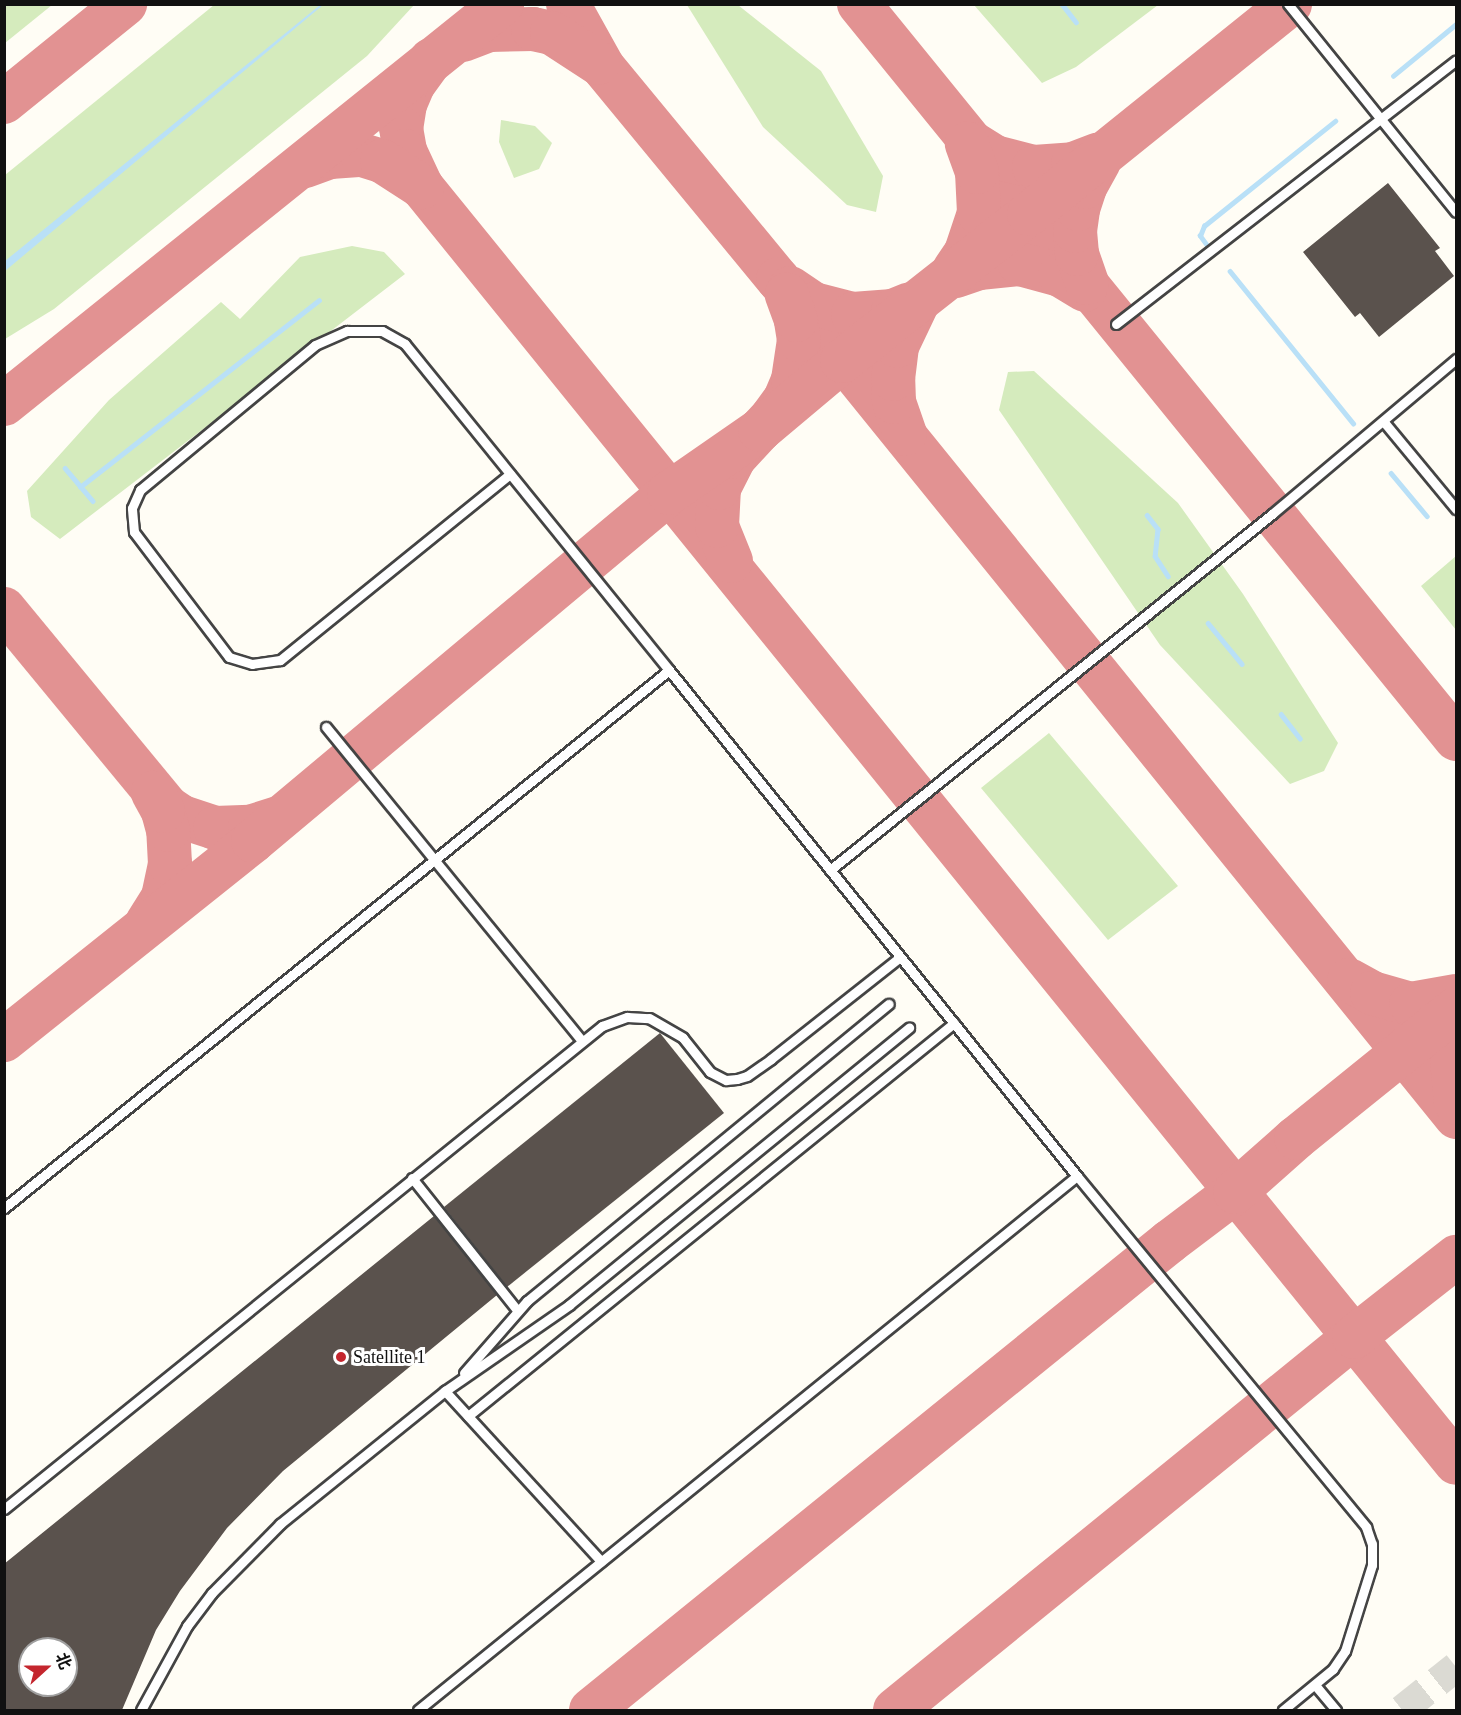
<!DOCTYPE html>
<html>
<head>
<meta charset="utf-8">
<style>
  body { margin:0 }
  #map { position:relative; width:1461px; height:1715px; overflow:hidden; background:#fffdf5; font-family:"Times New Roman","Noto Sans SC",serif }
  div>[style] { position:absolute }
  .green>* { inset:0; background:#d5ebbd }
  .water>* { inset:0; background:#b9e0f7 }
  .stream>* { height:4.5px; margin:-2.25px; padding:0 2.25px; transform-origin:2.25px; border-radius:2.25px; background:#b9e0f7 }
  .taxiway>* { height:44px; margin:-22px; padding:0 22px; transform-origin:22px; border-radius:22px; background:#e29292 }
  .building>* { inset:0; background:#5a524d }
  .trunk-tunnel>* { height:30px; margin-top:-15px; transform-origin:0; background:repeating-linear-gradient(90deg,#dbdad3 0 30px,transparent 0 45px) }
  .roads { filter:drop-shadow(2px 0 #444) drop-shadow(-2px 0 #444) drop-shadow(0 2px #444) drop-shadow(0 -2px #444) }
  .service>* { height:9px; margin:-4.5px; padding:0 4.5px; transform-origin:4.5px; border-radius:4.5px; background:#fff }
  .dots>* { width:16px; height:16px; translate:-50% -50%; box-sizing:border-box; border:3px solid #fff; border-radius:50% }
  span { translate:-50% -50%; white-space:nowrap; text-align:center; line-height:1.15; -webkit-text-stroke:6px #fff; paint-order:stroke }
  .poi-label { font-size:18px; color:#111 }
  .left { translate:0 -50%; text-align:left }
  .frame { position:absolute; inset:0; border:6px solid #111; pointer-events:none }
  .north { position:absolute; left:18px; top:1637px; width:60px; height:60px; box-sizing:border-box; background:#fff; border:2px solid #a0a0a0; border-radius:50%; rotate:69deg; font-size:16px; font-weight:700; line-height:24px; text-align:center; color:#111 }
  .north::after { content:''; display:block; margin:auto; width:21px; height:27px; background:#c4262e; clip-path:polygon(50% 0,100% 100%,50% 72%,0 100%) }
</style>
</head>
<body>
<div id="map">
  <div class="green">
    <div style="clip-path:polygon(5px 4px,52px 4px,52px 5px,5px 43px)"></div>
    <div style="clip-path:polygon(214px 5px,414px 5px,367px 56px,54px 309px,5px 339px,5px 175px)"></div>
    <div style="clip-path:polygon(687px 5px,738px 5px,821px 71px,883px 176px,876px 212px,847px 205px,763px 127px)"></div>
    <div style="clip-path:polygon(974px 5px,1158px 5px,1076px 67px,1042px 83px)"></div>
    <div style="clip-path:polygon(501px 120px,535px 126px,552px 143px,539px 169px,514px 178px,499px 142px)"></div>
    <div style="clip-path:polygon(352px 246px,384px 252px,405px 274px,60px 539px,31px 517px,27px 491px,109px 400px,221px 302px,240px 319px,300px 257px)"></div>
    <div style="clip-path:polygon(1034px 371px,1178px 503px,1243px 594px,1338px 743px,1324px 771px,1290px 784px,1160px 645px,999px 410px,1008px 372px)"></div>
    <div style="clip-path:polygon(1456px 556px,1456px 630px,1421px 586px)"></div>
    <div style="clip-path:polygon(1049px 733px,1178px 886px,1108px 940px,981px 788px)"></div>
  </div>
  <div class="water">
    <div style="clip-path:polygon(320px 5px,323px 5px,5px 271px,5px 261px)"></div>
  </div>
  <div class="stream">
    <div style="left:1062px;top:4px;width:23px;rotate:52deg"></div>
    <div style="left:1393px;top:76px;width:82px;rotate:-39.5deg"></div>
    <div style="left:1208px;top:247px;width:14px;rotate:-126deg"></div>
    <div style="left:1200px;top:236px;width:11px;rotate:-68deg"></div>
    <div style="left:1204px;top:226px;width:168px;rotate:-38.7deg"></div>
    <div style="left:1230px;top:271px;width:196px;rotate:51deg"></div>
    <div style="left:65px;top:468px;width:43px;rotate:49.7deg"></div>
    <div style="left:1391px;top:473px;width:56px;rotate:50.1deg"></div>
    <div style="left:80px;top:487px;width:303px;rotate:-38deg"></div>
    <div style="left:1147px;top:515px;width:18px;rotate:52deg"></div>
    <div style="left:1158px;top:529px;width:27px;rotate:96deg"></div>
    <div style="left:1155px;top:556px;width:24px;rotate:57deg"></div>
    <div style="left:1208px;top:623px;width:53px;rotate:50.3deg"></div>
    <div style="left:1281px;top:714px;width:31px;rotate:52deg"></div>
  </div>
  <div class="taxiway">
    <div style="left:568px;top:4px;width:72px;rotate:60.9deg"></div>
    <div style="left:603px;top:67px;width:275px;rotate:50.5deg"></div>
    <div style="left:778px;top:279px;width:1078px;rotate:51.02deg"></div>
    <div style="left:859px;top:4px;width:947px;rotate:50.91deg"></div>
    <div style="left:463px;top:40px;width:28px;rotate:-21deg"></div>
    <div style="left:489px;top:30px;width:44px;rotate:-1.3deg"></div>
    <div style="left:533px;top:29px;width:19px;rotate:12deg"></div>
    <div style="left:552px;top:33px;width:55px;rotate:33.1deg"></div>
    <div style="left:431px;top:60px;width:29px;rotate:126deg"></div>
    <div style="left:414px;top:83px;width:23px;rotate:113deg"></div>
    <div style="left:405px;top:104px;width:24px;rotate:99deg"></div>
    <div style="left:401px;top:128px;width:23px;rotate:80deg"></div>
    <div style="left:405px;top:151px;width:40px;rotate:65deg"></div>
    <div style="left:422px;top:187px;width:1642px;rotate:50.98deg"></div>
    <div style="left:4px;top:102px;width:156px;rotate:-39deg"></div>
    <div style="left:974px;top:144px;width:25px;rotate:32deg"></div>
    <div style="left:995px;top:157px;width:40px;rotate:14.4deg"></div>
    <div style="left:1034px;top:167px;width:39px;rotate:-4deg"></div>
    <div style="left:1073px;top:164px;width:26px;rotate:-21deg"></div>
    <div style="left:305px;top:166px;width:27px;rotate:-20deg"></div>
    <div style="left:330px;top:157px;width:32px;rotate:-4deg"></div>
    <div style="left:362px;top:155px;width:21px;rotate:17deg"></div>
    <div style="left:382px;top:161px;width:48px;rotate:33deg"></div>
    <div style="left:954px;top:270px;width:22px;rotate:-56deg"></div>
    <div style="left:966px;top:252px;width:41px;rotate:-71.6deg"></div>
    <div style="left:979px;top:213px;width:41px;rotate:-92.8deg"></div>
    <div style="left:977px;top:172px;width:30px;rotate:-110deg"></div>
    <div style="left:956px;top:276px;width:24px;rotate:-19deg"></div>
    <div style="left:979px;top:268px;width:41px;rotate:-5.6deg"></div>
    <div style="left:1020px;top:264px;width:41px;rotate:15.4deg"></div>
    <div style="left:1060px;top:275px;width:29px;rotate:31deg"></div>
    <div style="left:1087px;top:283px;width:31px;rotate:-109deg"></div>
    <div style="left:1077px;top:254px;width:23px;rotate:-95deg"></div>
    <div style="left:1075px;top:231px;width:22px;rotate:-82deg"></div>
    <div style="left:1078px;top:209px;width:23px;rotate:-72deg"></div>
    <div style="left:1085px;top:187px;width:29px;rotate:-61deg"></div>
    <div style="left:790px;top:288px;width:29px;rotate:34deg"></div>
    <div style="left:814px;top:304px;width:40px;rotate:14.4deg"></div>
    <div style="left:853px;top:314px;width:40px;rotate:-4.3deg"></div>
    <div style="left:893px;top:311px;width:18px;rotate:-22deg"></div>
    <div style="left:4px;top:404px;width:639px;rotate:-38.77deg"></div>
    <div style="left:905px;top:434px;width:34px;rotate:-109deg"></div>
    <div style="left:894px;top:402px;width:23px;rotate:-92deg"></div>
    <div style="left:893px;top:379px;width:33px;rotate:-83deg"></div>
    <div style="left:897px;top:346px;width:47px;rotate:-64.5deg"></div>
    <div style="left:731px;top:561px;width:38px;rotate:-112deg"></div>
    <div style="left:717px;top:526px;width:38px;rotate:-87deg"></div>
    <div style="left:719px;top:488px;width:35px;rotate:-63deg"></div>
    <div style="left:735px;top:457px;width:54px;rotate:-47.2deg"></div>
    <div style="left:772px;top:417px;width:22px;rotate:-54deg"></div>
    <div style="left:785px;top:399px;width:21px;rotate:-67deg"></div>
    <div style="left:793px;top:380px;width:40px;rotate:-81.5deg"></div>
    <div style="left:799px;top:340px;width:20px;rotate:-99deg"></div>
    <div style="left:796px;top:320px;width:27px;rotate:-110deg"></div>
    <div style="left:4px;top:609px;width:256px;rotate:50.5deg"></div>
    <div style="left:167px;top:807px;width:18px;rotate:34deg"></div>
    <div style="left:182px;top:817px;width:35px;rotate:18deg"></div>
    <div style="left:215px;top:828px;width:35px;rotate:-2deg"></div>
    <div style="left:250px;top:827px;width:28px;rotate:-18deg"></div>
    <div style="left:147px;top:923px;width:31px;rotate:-58deg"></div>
    <div style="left:163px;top:897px;width:34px;rotate:-78deg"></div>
    <div style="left:170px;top:864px;width:34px;rotate:-93deg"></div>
    <div style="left:168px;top:830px;width:20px;rotate:-105deg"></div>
    <div style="left:163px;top:811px;width:21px;rotate:-119deg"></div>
    <div style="left:1349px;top:980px;width:26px;rotate:29deg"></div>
    <div style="left:1372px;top:993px;width:41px;rotate:15.8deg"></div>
    <div style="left:1411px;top:1004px;width:46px;rotate:-10.1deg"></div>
    <div style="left:1456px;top:1039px;width:22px;rotate:100deg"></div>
    <div style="left:1452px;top:1061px;width:42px;rotate:84.6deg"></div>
    <div style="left:4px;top:1040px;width:319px;rotate:-38.6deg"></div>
    <div style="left:253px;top:841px;width:542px;rotate:-39.91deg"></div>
    <div style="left:669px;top:493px;width:111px;rotate:-34.7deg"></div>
    <div style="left:760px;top:430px;width:107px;rotate:-40.1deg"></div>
    <div style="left:842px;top:361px;width:238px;rotate:-38.2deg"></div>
    <div style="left:1029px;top:214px;width:335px;rotate:-38.8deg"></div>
    <div style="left:591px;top:1710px;width:744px;rotate:-39deg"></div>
    <div style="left:1169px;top:1242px;width:83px;rotate:-37.1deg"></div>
    <div style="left:1235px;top:1192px;width:81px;rotate:-41.5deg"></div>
    <div style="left:1296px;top:1138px;width:206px;rotate:-38.9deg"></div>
    <div style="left:895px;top:1710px;width:591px;rotate:-39.1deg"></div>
    <div style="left:1354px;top:1337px;width:130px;rotate:-38.1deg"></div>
  </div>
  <div class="building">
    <div style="clip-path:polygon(1388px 183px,1440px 248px,1435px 251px,1454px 276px,1379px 337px,1360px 313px,1355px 317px,1303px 252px)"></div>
    <div style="clip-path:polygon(660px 1033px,724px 1113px,507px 1287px,444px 1207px)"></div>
    <div style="clip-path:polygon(evenodd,434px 1216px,497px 1295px,283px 1471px,227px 1528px,180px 1591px,156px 1630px,122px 1710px,4px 1710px,4px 1564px,434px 1216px,30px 1649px,66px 1649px,66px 1685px,30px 1685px,30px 1649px)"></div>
  </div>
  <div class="trunk-tunnel">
    <div style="left:1402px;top:1710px;width:69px;rotate:-38.5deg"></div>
  </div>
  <div class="roads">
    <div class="service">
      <div style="left:1288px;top:4px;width:267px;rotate:51.1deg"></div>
      <div style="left:1116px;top:324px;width:430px;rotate:-37.8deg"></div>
      <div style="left:1384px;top:422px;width:113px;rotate:50.4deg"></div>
      <div style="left:510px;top:474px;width:296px;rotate:141deg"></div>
      <div style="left:280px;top:660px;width:28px;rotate:172deg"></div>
      <div style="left:252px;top:664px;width:24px;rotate:-163deg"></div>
      <div style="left:229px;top:657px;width:157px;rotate:-127.2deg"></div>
      <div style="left:134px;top:532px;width:24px;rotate:-95deg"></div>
      <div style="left:132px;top:508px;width:20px;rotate:-66deg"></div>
      <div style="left:140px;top:490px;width:227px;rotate:-39.6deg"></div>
      <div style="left:315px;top:345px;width:35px;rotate:-24deg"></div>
      <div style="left:347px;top:331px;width:35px"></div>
      <div style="left:382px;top:331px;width:26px;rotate:29deg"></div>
      <div style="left:405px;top:344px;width:419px;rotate:51deg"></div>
      <div style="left:669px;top:670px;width:650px;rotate:51.12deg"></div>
      <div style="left:1077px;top:1176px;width:455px;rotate:50.5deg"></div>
      <div style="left:1366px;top:1527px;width:18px;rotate:71deg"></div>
      <div style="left:1372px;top:1544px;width:21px;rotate:90deg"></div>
      <div style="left:1372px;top:1565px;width:90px;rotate:107.4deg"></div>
      <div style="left:1345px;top:1651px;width:22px;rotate:124deg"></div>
      <div style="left:1333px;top:1669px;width:65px;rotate:140.6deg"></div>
      <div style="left:326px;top:727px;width:405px;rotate:50.8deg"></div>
      <div style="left:830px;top:870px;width:568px;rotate:-38.85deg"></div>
      <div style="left:1272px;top:514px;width:241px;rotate:-40.1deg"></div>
      <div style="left:412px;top:1178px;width:169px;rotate:51.5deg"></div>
      <div style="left:4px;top:1208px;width:855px;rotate:-38.97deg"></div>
      <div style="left:464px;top:1373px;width:96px;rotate:-48.8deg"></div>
      <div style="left:527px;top:1301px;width:468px;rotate:-39.4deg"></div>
      <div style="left:445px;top:1391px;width:231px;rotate:47.5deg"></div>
      <div style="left:468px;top:1416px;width:625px;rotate:-38.96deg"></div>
      <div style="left:4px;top:1509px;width:769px;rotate:-38.93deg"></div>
      <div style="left:602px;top:1026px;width:27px;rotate:-20deg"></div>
      <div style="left:627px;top:1017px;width:22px;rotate:3deg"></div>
      <div style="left:649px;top:1018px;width:39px;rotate:30deg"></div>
      <div style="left:683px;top:1038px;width:43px;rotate:51.5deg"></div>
      <div style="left:710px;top:1072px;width:18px;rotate:27deg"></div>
      <div style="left:726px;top:1080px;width:11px;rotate:-5deg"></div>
      <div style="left:737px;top:1079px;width:10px;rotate:-17deg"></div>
      <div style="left:747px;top:1076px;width:29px;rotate:-35deg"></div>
      <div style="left:771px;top:1059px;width:164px;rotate:-38.3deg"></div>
      <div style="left:1315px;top:1685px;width:33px;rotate:50deg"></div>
      <div style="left:141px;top:1710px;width:96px;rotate:-61.3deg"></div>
      <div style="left:187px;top:1626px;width:41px;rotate:-52.9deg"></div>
      <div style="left:212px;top:1593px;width:97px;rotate:-45.4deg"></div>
      <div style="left:280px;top:1524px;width:212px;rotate:-38.9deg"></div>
      <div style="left:445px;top:1391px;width:151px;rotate:-34.7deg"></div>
      <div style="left:569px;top:1305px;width:439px;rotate:-39.2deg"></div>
      <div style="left:418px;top:1710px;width:848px;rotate:-39.02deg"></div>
    </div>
  </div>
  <div class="dots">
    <div style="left:341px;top:1357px;background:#c4262e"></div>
  </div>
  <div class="poi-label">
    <span class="left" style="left:353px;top:1357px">Satellite 1</span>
  </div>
  <div class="frame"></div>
  <div class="north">北</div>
</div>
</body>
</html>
